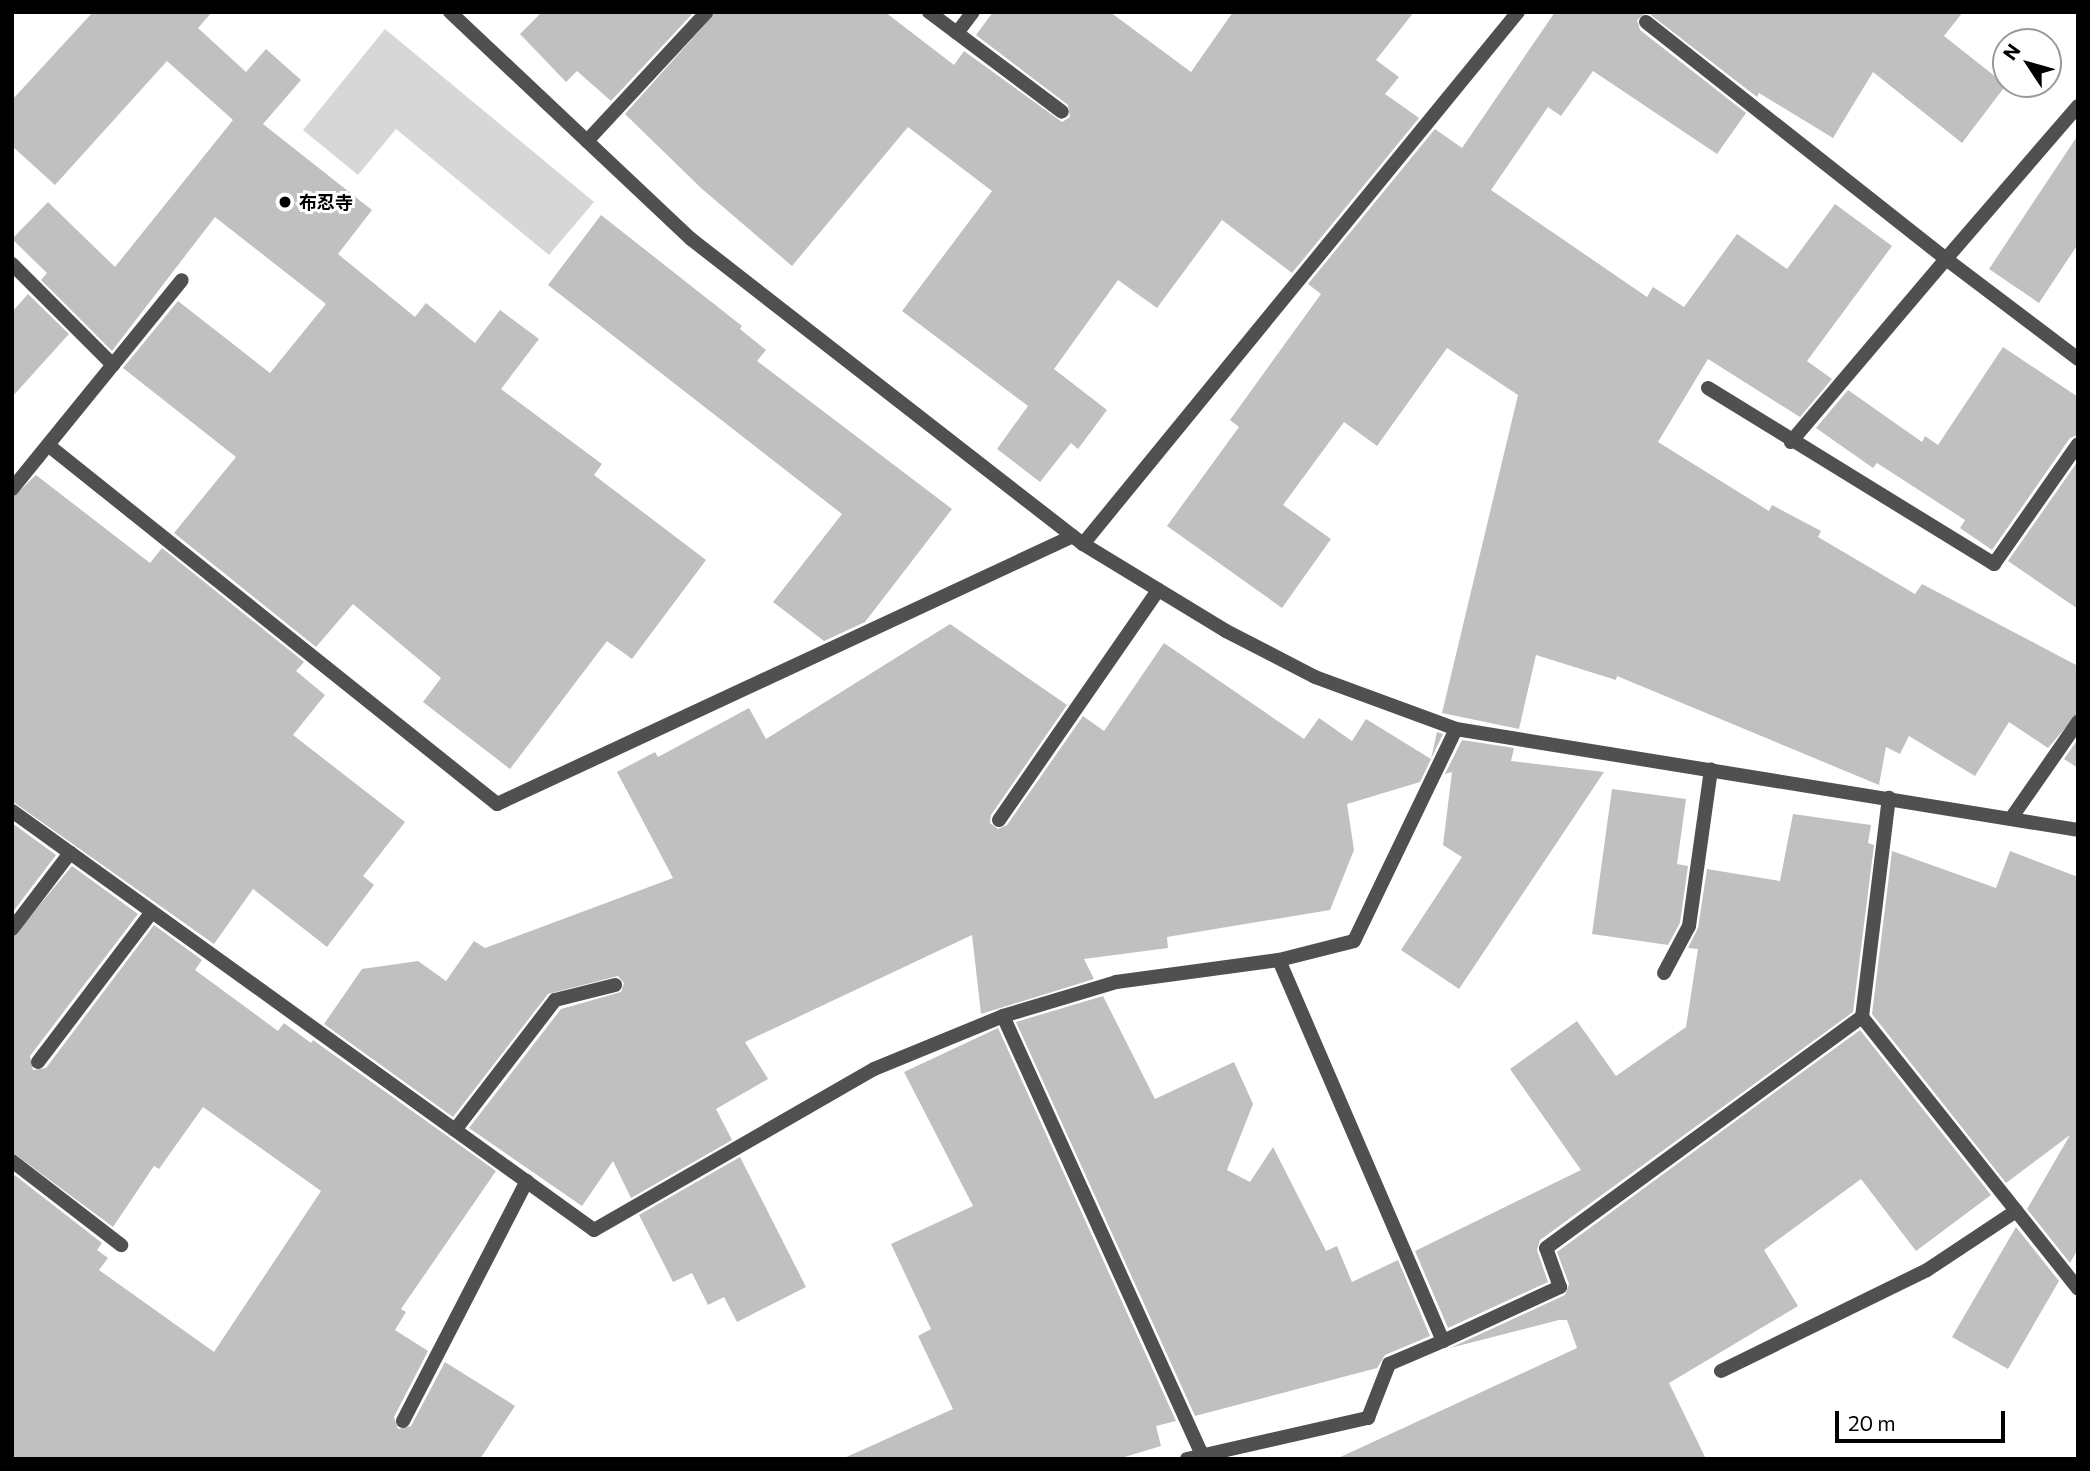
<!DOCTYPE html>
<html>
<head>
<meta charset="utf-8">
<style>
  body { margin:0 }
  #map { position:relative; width:2090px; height:1471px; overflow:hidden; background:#fff; font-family:Commissioner,"Noto Sans JP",sans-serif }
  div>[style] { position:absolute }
  .green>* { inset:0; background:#d7d7d7 }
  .building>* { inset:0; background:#c0c0c0 }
  .lane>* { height:14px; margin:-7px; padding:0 7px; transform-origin:7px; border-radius:7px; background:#505050 }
  .street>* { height:14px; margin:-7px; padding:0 7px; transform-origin:7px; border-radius:7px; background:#505050 }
  .dots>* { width:19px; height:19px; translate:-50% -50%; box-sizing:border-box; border:4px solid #fff; border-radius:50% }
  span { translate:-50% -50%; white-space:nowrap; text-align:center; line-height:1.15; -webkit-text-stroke:6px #fff; paint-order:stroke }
  .poi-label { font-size:18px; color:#000; font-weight:700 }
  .left { translate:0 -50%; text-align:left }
  .frame { position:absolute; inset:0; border:14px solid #000; pointer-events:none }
  .north { position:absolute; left:1992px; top:28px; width:70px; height:70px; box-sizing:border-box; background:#fff; border:2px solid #999; border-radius:50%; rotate:306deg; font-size:19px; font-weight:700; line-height:28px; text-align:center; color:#000 }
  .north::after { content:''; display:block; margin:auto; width:24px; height:32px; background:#000; clip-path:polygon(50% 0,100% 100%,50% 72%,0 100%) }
  .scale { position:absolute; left:1835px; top:1411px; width:170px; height:32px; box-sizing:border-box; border:4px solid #000; border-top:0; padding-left:9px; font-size:21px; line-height:24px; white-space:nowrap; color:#000; -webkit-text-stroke:5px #fff; paint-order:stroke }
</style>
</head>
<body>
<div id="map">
  <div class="green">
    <div style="clip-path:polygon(385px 29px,594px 202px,549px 255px,396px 129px,358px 175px,303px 130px)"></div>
  </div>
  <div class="building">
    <div style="clip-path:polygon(93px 12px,212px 12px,198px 28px,246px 72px,266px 49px,301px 80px,263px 124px,372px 210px,338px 254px,415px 317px,426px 303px,475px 343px,500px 310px,539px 339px,501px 389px,602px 464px,594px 475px,706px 560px,632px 659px,607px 641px,510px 769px,423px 702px,441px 678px,353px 604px,316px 647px,174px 533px,236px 457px,123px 368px,178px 301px,270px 373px,326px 304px,215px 217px,112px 351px,41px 280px,47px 273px,12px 239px,48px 202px,115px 267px,233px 120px,167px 61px,55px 185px,12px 146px,12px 100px)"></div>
    <div style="clip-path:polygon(542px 12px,694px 12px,611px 101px,577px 71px,566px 82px,520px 34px)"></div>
    <div style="clip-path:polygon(716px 12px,885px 12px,954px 65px,964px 51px,1062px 122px,1070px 117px,1068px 105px,976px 35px,993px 12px,1110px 12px,1191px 72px,1233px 12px,1414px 12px,1376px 60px,1399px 77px,1385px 94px,1419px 118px,1292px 273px,1222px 220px,1157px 308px,1118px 280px,1054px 369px,1107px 410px,1078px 449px,1071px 443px,1040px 482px,997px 449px,1028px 406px,902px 311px,992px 191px,908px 127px,792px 266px,701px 188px,625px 114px)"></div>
    <div style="clip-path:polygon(1555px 12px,1963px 12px,1944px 36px,2006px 85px,1962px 143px,1873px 72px,1833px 138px,1759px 93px,1757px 97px,1647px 12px,1637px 20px,1640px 30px,1746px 113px,1717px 154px,1593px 71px,1561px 116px,1548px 107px,1491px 190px,1647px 297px,1653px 287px,1684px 307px,1737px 234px,1787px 269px,1835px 204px,1892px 246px,1807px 361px,1832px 379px,1800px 417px,1708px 359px,1658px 442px,1769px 511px,1772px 505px,1821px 531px,1818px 537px,1915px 594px,1922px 584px,2078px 666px,2078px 713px,2048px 748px,2009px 722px,1975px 776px,1909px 736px,1900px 754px,1886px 747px,1879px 785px,1617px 676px,1616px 680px,1536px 655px,1519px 729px,1442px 713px,1518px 395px,1447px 348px,1377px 446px,1344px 422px,1283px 505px,1331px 539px,1282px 608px,1167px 526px,1239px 427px,1230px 420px,1321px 294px,1308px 284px,1435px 129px,1462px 148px)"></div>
    <div style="clip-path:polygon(2078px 135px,2078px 244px,2039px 303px,1989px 269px)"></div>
    <div style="clip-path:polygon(601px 215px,742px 326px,740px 329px,766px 350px,757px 361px,952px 509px,865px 622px,824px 641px,773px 602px,842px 514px,548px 285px)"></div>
    <div style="clip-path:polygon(28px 294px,69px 334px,12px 397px,12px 312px)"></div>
    <div style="clip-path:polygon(2003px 347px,2078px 397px,2078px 435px,2070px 438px,1992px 550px,1960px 528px,1965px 520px,1877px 463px,1873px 468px,1816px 428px,1848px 390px,1922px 442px,1925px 436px,1938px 445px)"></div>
    <div style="clip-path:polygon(2078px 461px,2078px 609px,2008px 561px)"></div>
    <div style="clip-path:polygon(36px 475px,150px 563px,162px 548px,304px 662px,296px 671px,325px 695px,293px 735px,405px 822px,363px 876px,374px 885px,327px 947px,253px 889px,214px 944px,12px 801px,12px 498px)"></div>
    <div style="clip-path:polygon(950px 624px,1067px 705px,991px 815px,990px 823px,998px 829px,1007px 825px,1083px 716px,1104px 731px,1164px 643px,1304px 739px,1319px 718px,1352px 741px,1366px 719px,1431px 759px,1437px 732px,1443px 734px,1420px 782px,1347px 804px,1354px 850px,1330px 910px,1167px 937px,1168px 948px,1084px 959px,1094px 979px,981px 1014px,972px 935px,745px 1042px,768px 1079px,716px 1109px,732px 1140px,631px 1198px,613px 1161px,582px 1206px,469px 1128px,561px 1009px,621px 992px,624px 983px,618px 976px,548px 994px,453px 1117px,324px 1024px,362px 969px,418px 961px,446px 981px,474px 941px,485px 948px,673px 878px,617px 772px,655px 752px,658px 757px,749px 708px,766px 739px)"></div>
    <div style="clip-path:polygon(2078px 739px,2078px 768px,2064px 759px)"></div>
    <div style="clip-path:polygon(1462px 740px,1514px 748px,1511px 761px,1604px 772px,1459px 989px,1401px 950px,1462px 857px,1443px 845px,1452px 772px,1445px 774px)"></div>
    <div style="clip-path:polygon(1612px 789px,1686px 799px,1677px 864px,1688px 866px,1680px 923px,1668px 945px,1592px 934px)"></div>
    <div style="clip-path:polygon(1793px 814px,1871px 825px,1868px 843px,1874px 845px,1853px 1012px,1540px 1240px,1537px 1250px,1548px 1282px,1448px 1328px,1415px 1251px,1581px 1170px,1510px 1069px,1577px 1021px,1616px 1076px,1686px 1027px,1698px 949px,1688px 948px,1698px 928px,1707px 869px,1780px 881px)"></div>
    <div style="clip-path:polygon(12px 823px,56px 855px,12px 913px)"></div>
    <div style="clip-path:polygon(1892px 851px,1996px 888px,2010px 851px,2078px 877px,2078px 1249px,2070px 1263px,2027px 1209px,2070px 1135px,2006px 1183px,1872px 1014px)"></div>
    <div style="clip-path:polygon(72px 866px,138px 914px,30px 1056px,33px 1070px,46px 1068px,154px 925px,202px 960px,195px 970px,278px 1031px,284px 1023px,311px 1043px,313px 1040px,496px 1171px,401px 1309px,406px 1312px,395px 1330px,428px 1351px,394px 1417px,398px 1429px,411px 1426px,445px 1362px,515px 1406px,480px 1459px,12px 1459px,12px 1173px,102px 1243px,97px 1250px,108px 1258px,99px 1270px,214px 1352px,321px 1191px,203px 1107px,159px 1169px,154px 1166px,113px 1227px,12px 1152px,12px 938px)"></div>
    <div style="clip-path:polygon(1103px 996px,1155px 1099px,1234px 1062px,1253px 1104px,1227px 1170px,1250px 1182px,1273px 1147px,1326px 1251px,1337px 1246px,1352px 1282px,1398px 1260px,1430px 1336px,1385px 1355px,1377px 1368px,1195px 1416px,1016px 1022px)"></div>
    <div style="clip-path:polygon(998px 1028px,1176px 1421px,1156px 1426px,1161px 1446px,1118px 1459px,842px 1459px,953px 1409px,918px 1336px,931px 1329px,891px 1244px,973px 1206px,904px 1072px)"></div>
    <div style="clip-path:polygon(1860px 1030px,1991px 1195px,1916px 1251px,1861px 1179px,1764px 1250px,1798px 1306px,1669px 1383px,1706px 1459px,1336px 1459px,1577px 1348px,1567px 1320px,1559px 1320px,1450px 1348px,1565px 1295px,1569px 1284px,1557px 1252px)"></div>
    <div style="clip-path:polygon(740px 1157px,806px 1287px,737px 1322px,724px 1297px,708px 1305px,692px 1273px,673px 1282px,639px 1215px)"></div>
    <div style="clip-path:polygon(2016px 1227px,2059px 1281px,2008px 1369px,1952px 1337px)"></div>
  </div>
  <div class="lane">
    <div style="left:2012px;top:817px;width:116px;rotate:-55.2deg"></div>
    <div style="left:999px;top:820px;width:280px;rotate:-55.3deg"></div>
    <div style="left:1664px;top:973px;width:53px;rotate:-62deg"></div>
    <div style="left:1689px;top:926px;width:158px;rotate:-82deg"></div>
    <div style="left:38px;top:1062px;width:188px;rotate:-52.8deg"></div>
    <div style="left:455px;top:1130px;width:164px;rotate:-52.4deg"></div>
    <div style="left:555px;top:1000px;width:62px;rotate:-14deg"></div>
    <div style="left:403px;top:1421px;width:270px;rotate:-62.7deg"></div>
  </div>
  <div class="street">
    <div style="left:450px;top:12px;width:331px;rotate:43.3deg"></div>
    <div style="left:691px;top:239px;width:497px;rotate:37.9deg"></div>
    <div style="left:1083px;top:544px;width:687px;rotate:-50.73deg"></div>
    <div style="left:929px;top:12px;width:166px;rotate:36.9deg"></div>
    <div style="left:1646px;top:22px;width:382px;rotate:38.3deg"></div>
    <div style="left:1946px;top:259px;width:240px;rotate:130.3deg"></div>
    <div style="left:957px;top:33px;width:26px;rotate:-53deg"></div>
    <div style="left:2078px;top:106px;width:202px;rotate:130.8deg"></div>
    <div style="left:1946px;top:259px;width:166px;rotate:37.1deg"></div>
    <div style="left:587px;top:141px;width:176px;rotate:-47.1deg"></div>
    <div style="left:12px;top:264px;width:143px;rotate:45deg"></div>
    <div style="left:1708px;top:388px;width:336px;rotate:31.6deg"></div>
    <div style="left:1994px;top:564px;width:146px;rotate:-55deg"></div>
    <div style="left:48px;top:445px;width:575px;rotate:38.64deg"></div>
    <div style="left:497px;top:804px;width:635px;rotate:-24.95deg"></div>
    <div style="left:12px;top:489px;width:269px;rotate:-50.9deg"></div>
    <div style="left:1083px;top:544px;width:167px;rotate:31.3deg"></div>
    <div style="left:1226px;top:631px;width:100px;rotate:27.3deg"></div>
    <div style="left:1315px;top:677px;width:150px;rotate:20.2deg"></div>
    <div style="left:12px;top:811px;width:717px;rotate:35.75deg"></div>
    <div style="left:594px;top:1230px;width:323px;rotate:-29.9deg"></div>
    <div style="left:874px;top:1069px;width:139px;rotate:-22.3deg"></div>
    <div style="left:1003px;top:1016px;width:481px;rotate:65.6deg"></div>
    <div style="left:12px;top:929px;width:96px;rotate:-52.7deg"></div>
    <div style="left:1003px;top:1016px;width:118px;rotate:-16.7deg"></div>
    <div style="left:1116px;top:982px;width:164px;rotate:-7.7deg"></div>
    <div style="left:1862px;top:1017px;width:347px;rotate:51.5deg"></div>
    <div style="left:12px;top:1161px;width:138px;rotate:37.6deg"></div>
    <div style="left:1443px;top:1341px;width:129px;rotate:-24.8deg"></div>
    <div style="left:1560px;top:1287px;width:41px;rotate:-109.7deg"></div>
    <div style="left:1546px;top:1248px;width:391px;rotate:-36.2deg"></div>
    <div style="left:1862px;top:1017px;width:221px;rotate:-83deg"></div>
    <div style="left:1721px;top:1371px;width:229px;rotate:-26.1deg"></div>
    <div style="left:1927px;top:1270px;width:107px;rotate:-33.5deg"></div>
    <div style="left:1187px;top:1459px;width:186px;rotate:-12.8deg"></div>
    <div style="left:1368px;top:1418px;width:58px;rotate:-68.7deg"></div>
    <div style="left:1389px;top:1364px;width:59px;rotate:-23.1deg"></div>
    <div style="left:1443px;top:1341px;width:415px;rotate:-113.3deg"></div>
    <div style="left:1279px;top:960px;width:77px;rotate:-14.2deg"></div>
    <div style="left:1354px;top:941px;width:235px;rotate:-64.3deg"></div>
    <div style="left:1456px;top:729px;width:630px;rotate:9.22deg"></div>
  </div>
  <div class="dots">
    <div style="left:285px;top:202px;background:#000"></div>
  </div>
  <div class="poi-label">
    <span class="left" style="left:299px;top:202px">布忍寺</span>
  </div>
  <div class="frame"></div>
  <div class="north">N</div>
  <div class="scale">20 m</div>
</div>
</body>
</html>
